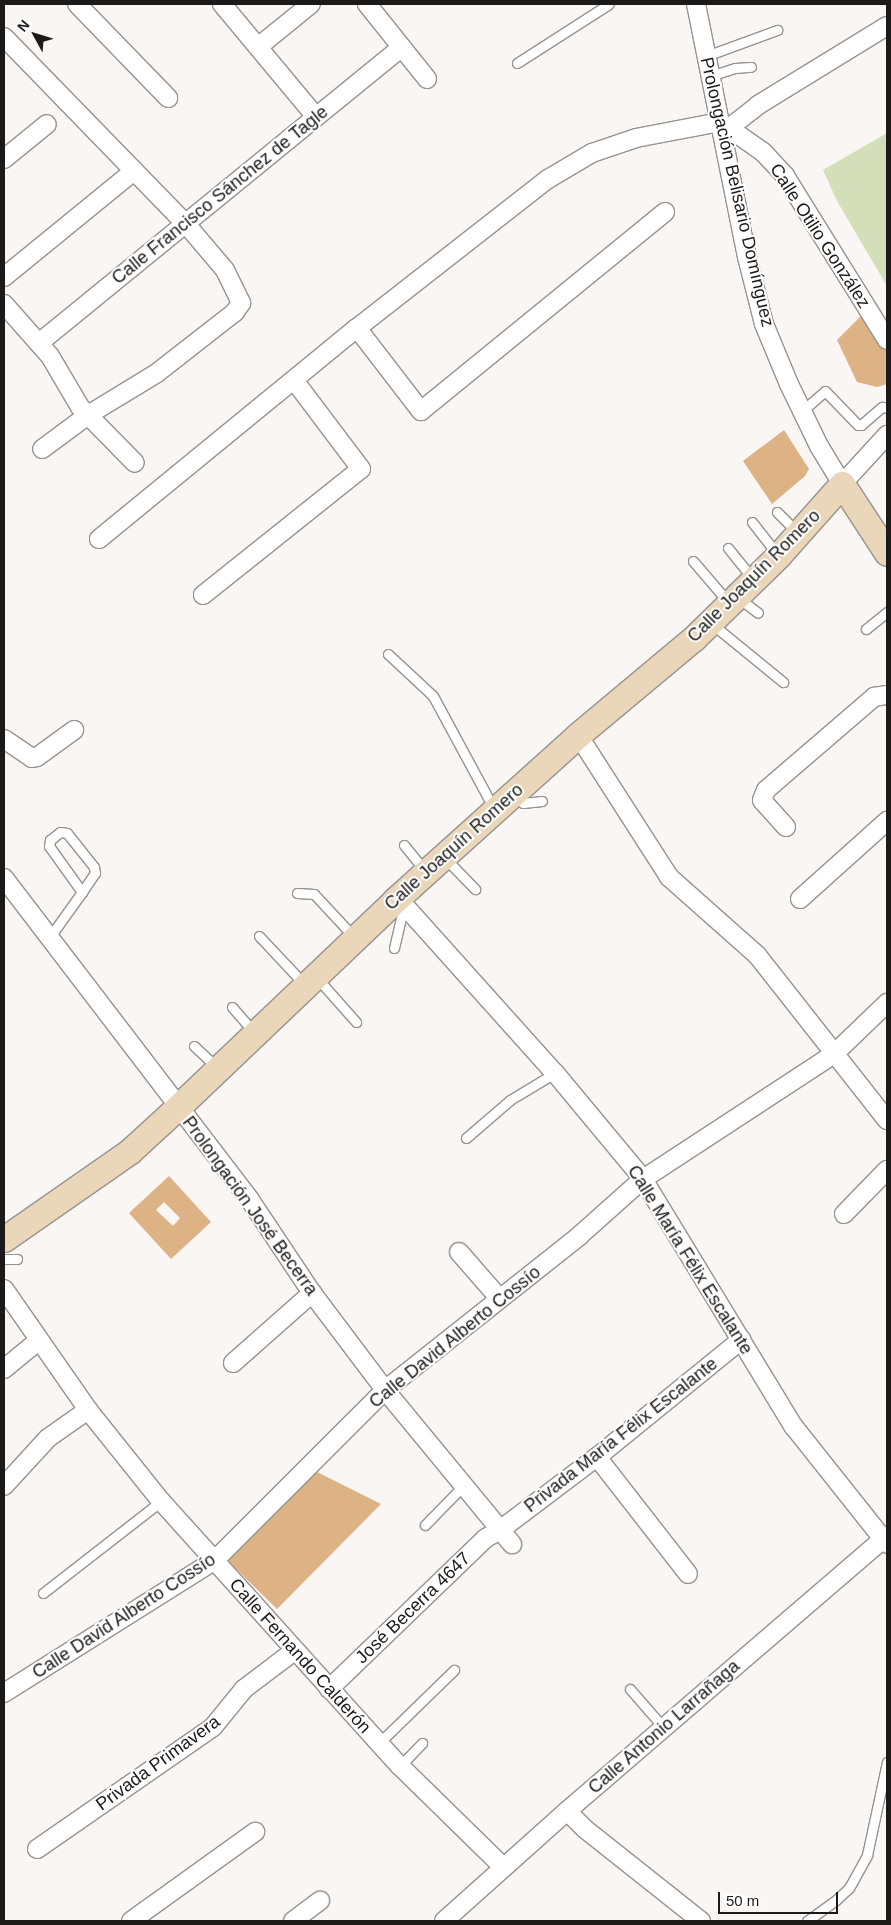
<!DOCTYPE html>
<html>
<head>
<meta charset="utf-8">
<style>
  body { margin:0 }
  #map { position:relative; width:891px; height:1925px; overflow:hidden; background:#faf6f3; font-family:Arial,sans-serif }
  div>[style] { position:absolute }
  .green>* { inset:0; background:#d4deb9 }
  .building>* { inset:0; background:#ddb284 }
  .roads { filter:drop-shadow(1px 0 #969390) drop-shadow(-1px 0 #969390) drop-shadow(0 1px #969390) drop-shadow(0 -1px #969390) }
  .lane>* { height:9px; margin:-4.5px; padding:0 4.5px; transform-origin:4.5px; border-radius:4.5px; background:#fff }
  .street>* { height:18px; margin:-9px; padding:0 9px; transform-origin:9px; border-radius:9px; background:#fff }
  .secondary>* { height:25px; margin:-12.5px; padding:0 12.5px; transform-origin:12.5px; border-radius:12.5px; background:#ead6b8 }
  span { translate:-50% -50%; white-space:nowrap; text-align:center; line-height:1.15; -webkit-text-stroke:4px #fff; paint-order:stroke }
  .street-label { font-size:18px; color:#1b1a19 }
  .frame { position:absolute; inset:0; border:5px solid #1b1a19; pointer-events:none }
  .north { position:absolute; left:10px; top:10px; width:50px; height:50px; -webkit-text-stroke:4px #fff; paint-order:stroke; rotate:309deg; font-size:14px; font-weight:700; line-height:20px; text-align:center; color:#1b1a19 }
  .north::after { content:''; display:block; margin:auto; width:18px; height:22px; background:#1b1a19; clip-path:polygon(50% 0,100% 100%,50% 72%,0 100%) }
  .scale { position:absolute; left:718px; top:1892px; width:120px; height:22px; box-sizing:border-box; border:2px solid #1b1a19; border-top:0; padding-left:6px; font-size:15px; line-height:18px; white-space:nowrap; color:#1b1a19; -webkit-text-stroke:4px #fff; paint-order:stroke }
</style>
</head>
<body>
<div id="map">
  <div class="green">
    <div style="clip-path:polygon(887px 133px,887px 286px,837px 201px,823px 170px)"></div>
  </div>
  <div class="building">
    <div style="clip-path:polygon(866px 311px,887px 345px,887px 384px,877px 387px,857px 382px,837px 340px)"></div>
    <div style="clip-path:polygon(784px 430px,809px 469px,805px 476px,772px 504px,743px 461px)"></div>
    <div style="clip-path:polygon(evenodd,169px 1176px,211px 1222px,171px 1259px,129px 1213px,169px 1176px,164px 1202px,180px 1218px,173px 1226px,156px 1210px,164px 1202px)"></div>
    <div style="clip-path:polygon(311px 1469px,381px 1504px,277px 1609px,224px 1557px)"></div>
  </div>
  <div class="roads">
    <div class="lane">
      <div style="left:706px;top:56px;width:76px;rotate:-20.1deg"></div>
      <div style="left:517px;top:63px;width:109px;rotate:-32.7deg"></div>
      <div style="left:710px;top:76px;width:26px;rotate:-18deg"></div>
      <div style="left:735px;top:68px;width:16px;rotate:-4deg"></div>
      <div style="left:802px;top:411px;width:30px;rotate:-41deg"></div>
      <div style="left:825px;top:391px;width:47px;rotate:45.9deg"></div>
      <div style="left:858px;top:425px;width:3px"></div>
      <div style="left:861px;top:425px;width:28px;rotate:-41deg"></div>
      <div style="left:882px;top:407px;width:5px;rotate:11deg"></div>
      <div style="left:777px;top:512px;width:30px;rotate:45deg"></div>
      <div style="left:752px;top:522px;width:41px;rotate:52deg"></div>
      <div style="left:728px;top:548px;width:40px;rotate:51deg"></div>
      <div style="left:693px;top:561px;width:55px;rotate:49.4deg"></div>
      <div style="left:737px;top:597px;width:26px;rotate:37deg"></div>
      <div style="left:712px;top:624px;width:92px;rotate:39.2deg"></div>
      <div style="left:866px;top:629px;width:27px;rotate:-39deg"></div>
      <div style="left:388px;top:654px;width:62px;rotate:43deg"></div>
      <div style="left:433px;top:696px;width:128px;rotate:61.6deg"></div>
      <div style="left:512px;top:796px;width:13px;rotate:32deg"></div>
      <div style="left:523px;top:803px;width:19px;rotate:-6deg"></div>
      <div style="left:404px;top:845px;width:32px;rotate:51deg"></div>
      <div style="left:444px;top:857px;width:45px;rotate:45.9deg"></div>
      <div style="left:297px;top:893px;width:17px;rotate:3deg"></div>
      <div style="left:314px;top:894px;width:57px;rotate:47.1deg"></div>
      <div style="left:259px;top:936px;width:67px;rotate:46.8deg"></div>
      <div style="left:49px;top:938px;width:57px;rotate:-54.3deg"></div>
      <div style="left:82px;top:892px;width:23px;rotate:-56deg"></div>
      <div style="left:95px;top:873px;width:6px;rotate:-99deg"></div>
      <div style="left:94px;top:867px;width:43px;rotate:-128.5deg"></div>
      <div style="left:67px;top:833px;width:7px;rotate:-172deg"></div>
      <div style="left:60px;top:832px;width:13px;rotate:141deg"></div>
      <div style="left:50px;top:840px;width:6px;rotate:99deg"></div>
      <div style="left:49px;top:846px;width:57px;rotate:54.3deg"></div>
      <div style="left:394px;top:948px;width:44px;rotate:-76.9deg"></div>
      <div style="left:317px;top:978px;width:59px;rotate:48.4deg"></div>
      <div style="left:232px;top:1007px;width:32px;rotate:49deg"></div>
      <div style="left:194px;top:1046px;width:33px;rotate:43deg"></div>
      <div style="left:466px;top:1138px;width:58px;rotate:-40.8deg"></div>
      <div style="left:510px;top:1100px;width:52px;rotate:-31deg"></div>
      <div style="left:4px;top:1259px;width:13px"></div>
      <div style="left:425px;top:1525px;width:56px;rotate:-45.7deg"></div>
      <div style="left:43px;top:1593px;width:150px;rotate:-37.9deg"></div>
      <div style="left:630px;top:1689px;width:50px;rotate:49deg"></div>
      <div style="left:379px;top:1743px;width:105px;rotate:-44.2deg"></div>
      <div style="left:400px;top:1766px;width:32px;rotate:-46deg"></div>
      <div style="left:807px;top:1921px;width:36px;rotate:-36deg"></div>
      <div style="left:836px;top:1900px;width:18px;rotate:-43deg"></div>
      <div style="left:849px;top:1888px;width:38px;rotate:-61deg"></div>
      <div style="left:867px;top:1855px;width:95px;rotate:-77.9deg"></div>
    </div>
    <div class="street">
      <div style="left:77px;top:4px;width:131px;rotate:45.9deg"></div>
      <div style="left:222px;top:4px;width:147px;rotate:50.2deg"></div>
      <div style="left:367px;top:4px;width:96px;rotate:51.3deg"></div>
      <div style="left:696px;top:4px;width:258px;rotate:78.6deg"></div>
      <div style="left:747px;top:257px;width:69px;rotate:75.8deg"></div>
      <div style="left:764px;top:324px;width:65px;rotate:67.4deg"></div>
      <div style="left:789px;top:384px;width:69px;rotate:64.2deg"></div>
      <div style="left:819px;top:446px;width:44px;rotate:58.8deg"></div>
      <div style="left:842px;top:484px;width:67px;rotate:-47.4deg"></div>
      <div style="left:4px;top:37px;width:261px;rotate:45.8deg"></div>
      <div style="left:186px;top:224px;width:60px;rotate:49.7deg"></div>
      <div style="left:225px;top:270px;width:37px;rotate:64deg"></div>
      <div style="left:241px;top:303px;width:11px;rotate:124deg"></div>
      <div style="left:235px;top:312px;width:99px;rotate:142deg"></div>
      <div style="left:157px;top:373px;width:81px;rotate:148.7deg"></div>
      <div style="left:88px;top:415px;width:57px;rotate:143.5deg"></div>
      <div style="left:258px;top:47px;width:68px;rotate:-39.1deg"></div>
      <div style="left:729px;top:128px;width:37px;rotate:-38deg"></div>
      <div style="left:758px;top:105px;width:151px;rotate:-31.5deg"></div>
      <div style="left:4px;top:159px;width:55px;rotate:-39.1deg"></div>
      <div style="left:4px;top:277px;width:168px;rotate:-39.2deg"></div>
      <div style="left:4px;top:304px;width:69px;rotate:48.5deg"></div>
      <div style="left:50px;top:356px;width:59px;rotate:59.5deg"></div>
      <div style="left:80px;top:407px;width:78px;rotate:45.5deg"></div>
      <div style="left:357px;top:328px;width:105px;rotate:52.4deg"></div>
      <div style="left:421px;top:411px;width:315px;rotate:-39.2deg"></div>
      <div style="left:39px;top:343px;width:468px;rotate:-39.2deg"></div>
      <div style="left:99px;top:539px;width:333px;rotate:-39.3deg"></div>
      <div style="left:357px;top:328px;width:242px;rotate:-38deg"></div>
      <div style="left:548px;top:179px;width:51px;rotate:-30.6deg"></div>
      <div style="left:592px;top:153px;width:46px;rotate:-18.8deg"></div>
      <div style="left:636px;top:138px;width:86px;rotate:-10.8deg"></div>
      <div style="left:720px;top:122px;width:52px;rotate:34.9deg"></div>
      <div style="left:763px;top:152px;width:33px;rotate:47deg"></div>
      <div style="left:785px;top:176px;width:193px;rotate:58.1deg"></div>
      <div style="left:203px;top:595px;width:202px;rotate:-38.6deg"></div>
      <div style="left:361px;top:469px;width:111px;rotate:-127deg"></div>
      <div style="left:578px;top:735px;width:169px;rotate:57.3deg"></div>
      <div style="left:669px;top:877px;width:118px;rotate:41.6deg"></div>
      <div style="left:757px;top:955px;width:210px;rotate:51.8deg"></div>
      <div style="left:4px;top:739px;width:34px;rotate:34deg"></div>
      <div style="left:32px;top:758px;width:5px;rotate:-11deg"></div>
      <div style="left:37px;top:757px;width:46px;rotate:-36.1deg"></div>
      <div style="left:786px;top:827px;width:36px;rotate:-132deg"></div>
      <div style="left:762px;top:800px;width:11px;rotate:-68deg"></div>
      <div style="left:766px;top:790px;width:143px;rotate:-40.7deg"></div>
      <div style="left:874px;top:697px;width:13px;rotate:-9deg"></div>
      <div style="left:4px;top:878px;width:405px;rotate:52.6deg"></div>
      <div style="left:250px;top:1200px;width:112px;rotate:56.3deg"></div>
      <div style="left:312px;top:1293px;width:121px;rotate:53deg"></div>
      <div style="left:385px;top:1390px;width:200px;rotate:50.5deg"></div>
      <div style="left:800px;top:899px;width:117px;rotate:-41.9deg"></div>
      <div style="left:395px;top:900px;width:10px;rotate:29deg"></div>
      <div style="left:404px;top:905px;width:226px;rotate:48.1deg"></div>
      <div style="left:555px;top:1073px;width:138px;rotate:50.3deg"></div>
      <div style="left:643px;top:1179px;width:290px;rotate:58.7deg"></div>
      <div style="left:794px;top:1427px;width:149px;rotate:51.5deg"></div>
      <div style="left:844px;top:1214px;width:62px;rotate:-45.7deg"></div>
      <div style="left:459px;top:1252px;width:62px;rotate:48.9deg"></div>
      <div style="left:4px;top:1289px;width:147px;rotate:55.2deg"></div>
      <div style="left:88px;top:1410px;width:117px;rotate:51.3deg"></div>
      <div style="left:161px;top:1501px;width:357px;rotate:48deg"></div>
      <div style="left:400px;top:1766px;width:144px;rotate:44.4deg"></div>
      <div style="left:233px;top:1363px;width:106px;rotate:-41.5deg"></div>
      <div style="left:4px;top:1369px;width:44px;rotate:-39.5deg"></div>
      <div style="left:597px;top:1457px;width:148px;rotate:52.1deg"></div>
      <div style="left:4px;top:1486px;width:65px;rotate:-47.5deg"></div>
      <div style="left:48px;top:1438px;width:49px;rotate:-35deg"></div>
      <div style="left:329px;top:1689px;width:218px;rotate:-43.9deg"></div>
      <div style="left:486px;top:1538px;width:16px;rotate:-30deg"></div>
      <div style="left:500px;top:1530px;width:121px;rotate:-37deg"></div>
      <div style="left:597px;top:1457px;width:186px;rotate:-39.1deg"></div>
      <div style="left:4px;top:1693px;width:248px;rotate:-32.2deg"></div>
      <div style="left:214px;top:1561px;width:242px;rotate:-45deg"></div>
      <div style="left:385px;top:1390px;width:248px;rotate:-38.4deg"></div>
      <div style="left:579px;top:1236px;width:86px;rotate:-41.7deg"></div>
      <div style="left:643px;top:1179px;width:228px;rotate:-33.2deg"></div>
      <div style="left:834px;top:1054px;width:74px;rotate:-43.9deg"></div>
      <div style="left:567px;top:1811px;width:25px;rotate:45deg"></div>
      <div style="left:585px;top:1829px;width:148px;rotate:38.4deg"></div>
      <div style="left:37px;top:1849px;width:214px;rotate:-34.7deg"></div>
      <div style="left:213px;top:1727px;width:49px;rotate:-50.8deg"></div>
      <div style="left:244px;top:1689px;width:63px;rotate:-37.2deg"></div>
      <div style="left:131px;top:1921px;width:153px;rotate:-35.7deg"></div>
      <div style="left:293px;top:1921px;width:34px;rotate:-37deg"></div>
      <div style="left:444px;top:1921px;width:165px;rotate:-41.8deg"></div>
      <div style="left:567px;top:1811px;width:422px;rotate:-40.7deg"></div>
    </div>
    <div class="secondary">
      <div style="left:4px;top:1239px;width:154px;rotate:-34.9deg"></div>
      <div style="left:130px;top:1151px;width:65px;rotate:-42.5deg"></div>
      <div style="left:178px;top:1107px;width:300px;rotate:-43.6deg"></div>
      <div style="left:395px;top:900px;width:246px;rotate:-42deg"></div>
      <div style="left:578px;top:735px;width:151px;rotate:-39.9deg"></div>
      <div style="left:694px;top:638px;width:117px;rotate:-44.3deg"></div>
      <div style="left:778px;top:556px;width:96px;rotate:-48.4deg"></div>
      <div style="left:842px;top:484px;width:82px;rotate:56.9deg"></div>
    </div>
  </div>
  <div class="street-label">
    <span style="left:737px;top:192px;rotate:77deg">Prolongación Belisario Domínguez</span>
    <span style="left:220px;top:195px;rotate:-39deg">Calle Francisco Sánchez de Tagle</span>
    <span style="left:820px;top:236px;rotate:57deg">Calle Otilio González</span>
    <span style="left:754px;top:576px;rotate:-45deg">Calle Joaquín Romero</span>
    <span style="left:454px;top:847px;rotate:-42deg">Calle Joaquín Romero</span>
    <span style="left:250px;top:1206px;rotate:54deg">Prolongación José Becerra</span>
    <span style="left:690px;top:1260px;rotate:58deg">Calle María Félix Escalante</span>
    <span style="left:455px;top:1337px;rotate:-39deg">Calle David Alberto Cossío</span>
    <span style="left:621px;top:1435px;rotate:-38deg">Privada María Félix Escalante</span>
    <span style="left:413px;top:1608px;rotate:-44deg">José Becerra 4647</span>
    <span style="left:124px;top:1616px;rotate:-33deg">Calle David Alberto Cossío</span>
    <span style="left:300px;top:1656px;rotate:48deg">Calle Fernando Calderón</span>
    <span style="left:664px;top:1727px;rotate:-41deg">Calle Antonio Larrañaga</span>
    <span style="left:158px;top:1763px;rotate:-36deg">Privada Primavera</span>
  </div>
  <div class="frame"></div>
  <div class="north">N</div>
  <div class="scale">50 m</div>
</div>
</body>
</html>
